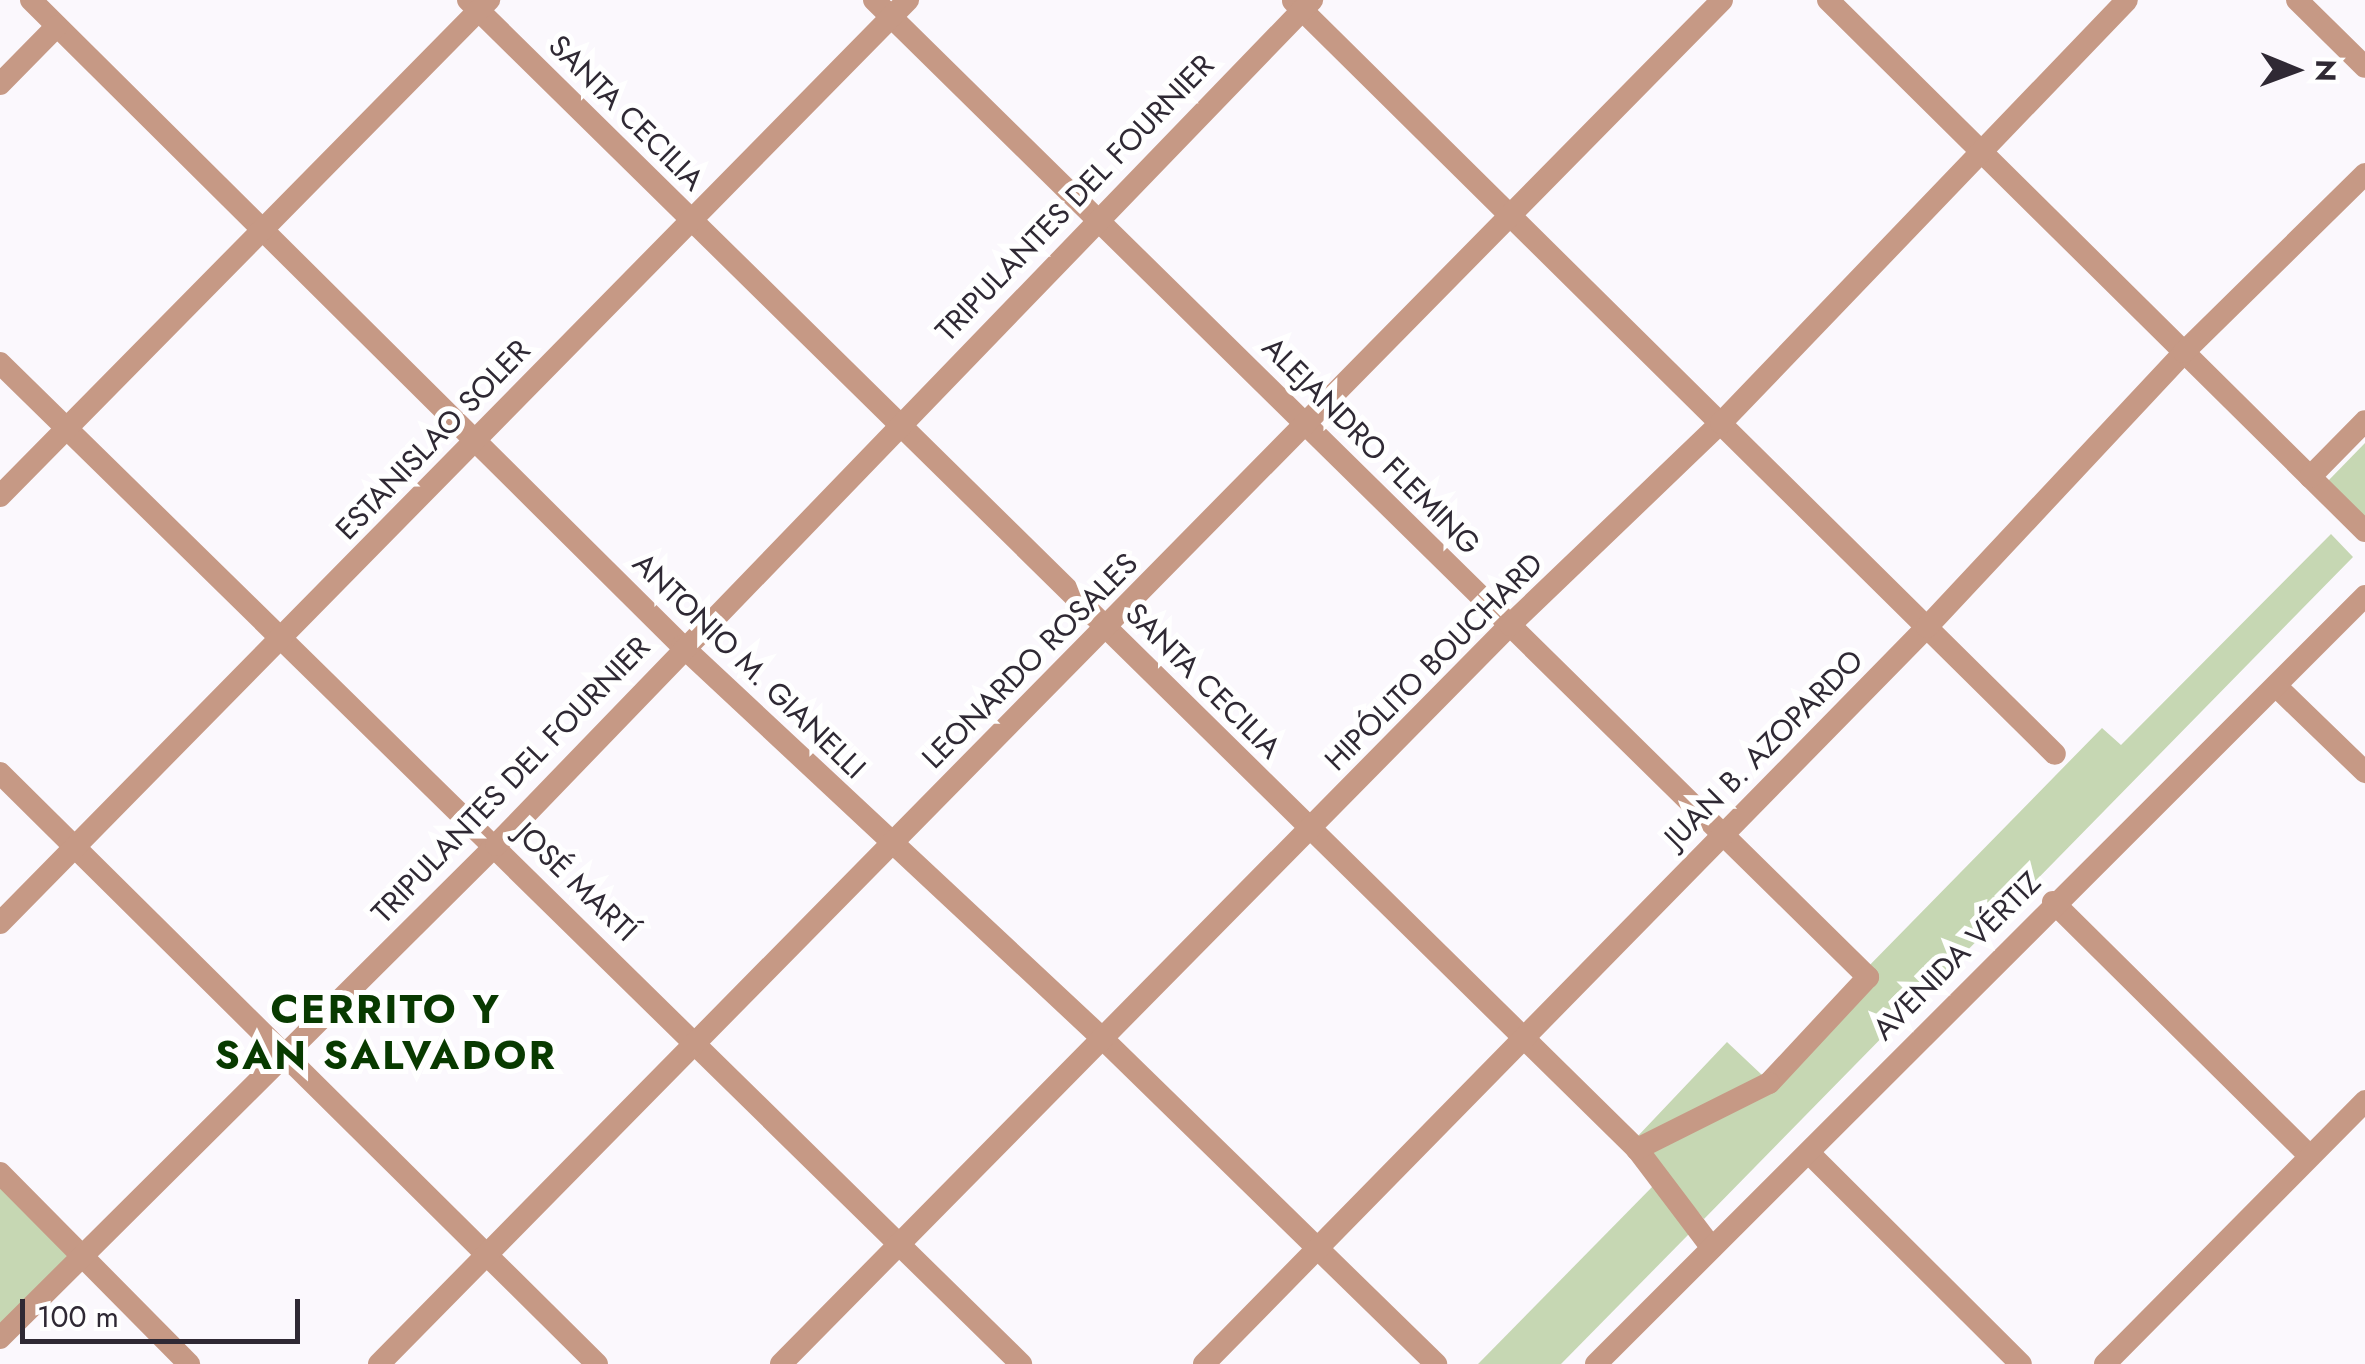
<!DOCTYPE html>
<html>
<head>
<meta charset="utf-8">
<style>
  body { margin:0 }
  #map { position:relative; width:2365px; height:1364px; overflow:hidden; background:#fbf8fd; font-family:Jost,sans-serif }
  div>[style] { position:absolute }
  .green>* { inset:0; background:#c6d7b3 }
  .minor>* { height:22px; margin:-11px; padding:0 11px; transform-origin:11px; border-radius:11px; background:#c69985 }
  span { translate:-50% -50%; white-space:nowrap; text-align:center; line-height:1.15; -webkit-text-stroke:10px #fff; paint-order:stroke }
  .street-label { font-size:30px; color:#2f2934 }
  .district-label { font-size:40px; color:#083a00; font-weight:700; letter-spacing:2.5px }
  .north { position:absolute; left:2245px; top:20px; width:100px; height:100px; -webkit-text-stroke:8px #fff; paint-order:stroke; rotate:91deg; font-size:28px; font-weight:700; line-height:40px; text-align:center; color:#2f2934 }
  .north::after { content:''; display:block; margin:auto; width:35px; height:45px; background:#2f2934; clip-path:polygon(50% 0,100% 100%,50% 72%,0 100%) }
  .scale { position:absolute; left:20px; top:1299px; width:280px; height:45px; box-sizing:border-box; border:5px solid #2f2934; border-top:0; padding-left:12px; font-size:30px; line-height:35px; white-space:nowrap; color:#2f2934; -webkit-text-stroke:8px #fff; paint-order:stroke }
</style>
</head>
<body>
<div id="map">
  <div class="green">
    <div style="clip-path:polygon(2365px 443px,2365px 520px,2327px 482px)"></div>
    <div style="clip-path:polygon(2331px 534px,2353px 557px,1704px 1219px,1636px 1138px,1727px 1042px,1762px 1075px,2102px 728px,2121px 745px)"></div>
    <div style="clip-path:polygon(0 1173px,81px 1257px,0 1338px)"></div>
    <div style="clip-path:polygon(1655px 1184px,1689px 1234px,1561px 1364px,1478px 1364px)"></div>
  </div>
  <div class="minor">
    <div style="left:31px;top:0;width:917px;rotate:44.78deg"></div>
    <div style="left:682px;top:646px;width:575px;rotate:43.03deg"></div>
    <div style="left:1102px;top:1038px;width:467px;rotate:44.3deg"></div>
    <div style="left:468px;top:0;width:1639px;rotate:44.51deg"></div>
    <div style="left:1637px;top:1149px;width:124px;rotate:52.9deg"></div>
    <div style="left:874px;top:0;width:1394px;rotate:44.51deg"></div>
    <div style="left:1868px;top:977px;width:145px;rotate:133deg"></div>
    <div style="left:1769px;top:1083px;width:148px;rotate:153.4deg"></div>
    <div style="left:1828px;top:0;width:755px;rotate:44.68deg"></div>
    <div style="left:2297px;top:0;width:95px;rotate:44.6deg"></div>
    <div style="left:1293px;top:1px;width:1071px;rotate:44.66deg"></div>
    <div style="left:0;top:84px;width:81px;rotate:-45.5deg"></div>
    <div style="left:0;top:363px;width:1430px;rotate:44.43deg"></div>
    <div style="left:2310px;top:477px;width:78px;rotate:-45.5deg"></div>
    <div style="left:0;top:496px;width:697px;rotate:-45.41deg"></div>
    <div style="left:2276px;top:686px;width:124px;rotate:44deg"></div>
    <div style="left:0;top:773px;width:840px;rotate:44.71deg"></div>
    <div style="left:2053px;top:902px;width:361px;rotate:44.7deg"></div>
    <div style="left:0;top:923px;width:1295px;rotate:-45.47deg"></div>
    <div style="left:1809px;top:1153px;width:299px;rotate:44.9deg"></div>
    <div style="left:0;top:1173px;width:269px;rotate:45.3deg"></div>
    <div style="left:0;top:1338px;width:699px;rotate:-44.83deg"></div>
    <div style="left:496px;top:845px;width:1175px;rotate:-46deg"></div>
    <div style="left:379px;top:1364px;width:1914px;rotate:-45.44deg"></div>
    <div style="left:781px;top:1364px;width:1038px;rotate:-45.39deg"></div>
    <div style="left:1510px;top:625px;width:292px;rotate:-43.8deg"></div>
    <div style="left:1721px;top:423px;width:586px;rotate:-46.17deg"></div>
    <div style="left:1204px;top:1364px;width:1032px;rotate:-45.55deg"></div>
    <div style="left:1927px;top:627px;width:376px;rotate:-46.9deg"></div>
    <div style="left:2184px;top:352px;width:254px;rotate:-44.5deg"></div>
    <div style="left:1596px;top:1364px;width:1087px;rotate:-44.96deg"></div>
    <div style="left:2105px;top:1364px;width:370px;rotate:-45.3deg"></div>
  </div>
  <div class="street-label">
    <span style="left:626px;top:113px;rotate:45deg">SANTA CECILIA</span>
    <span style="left:1075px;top:198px;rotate:-46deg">TRIPULANTES DEL FOURNIER</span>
    <span style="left:433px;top:440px;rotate:-46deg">ESTANISLAO SOLER</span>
    <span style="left:1371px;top:446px;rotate:45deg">ALEJANDRO FLEMING</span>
    <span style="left:1030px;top:661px;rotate:-45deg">LEONARDO ROSALES</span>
    <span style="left:1434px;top:662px;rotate:-45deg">HIPÓLITO BOUCHARD</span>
    <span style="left:749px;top:666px;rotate:44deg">ANTONIO M. GIANELLI</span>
    <span style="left:1203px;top:681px;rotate:45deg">SANTA CECILIA</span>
    <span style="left:1764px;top:749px;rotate:-45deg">JUAN B. AZOPARDO</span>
    <span style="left:511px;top:780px;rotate:-46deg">TRIPULANTES DEL FOURNIER</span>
    <span style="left:576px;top:882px;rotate:44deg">JOSÉ MARTÍ</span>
    <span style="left:1957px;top:956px;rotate:-45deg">AVENIDA VÉRTIZ</span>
  </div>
  <div class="district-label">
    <span style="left:386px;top:1032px">CERRITO Y<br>SAN SALVADOR</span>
  </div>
  <div class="north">N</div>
  <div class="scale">100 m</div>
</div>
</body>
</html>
